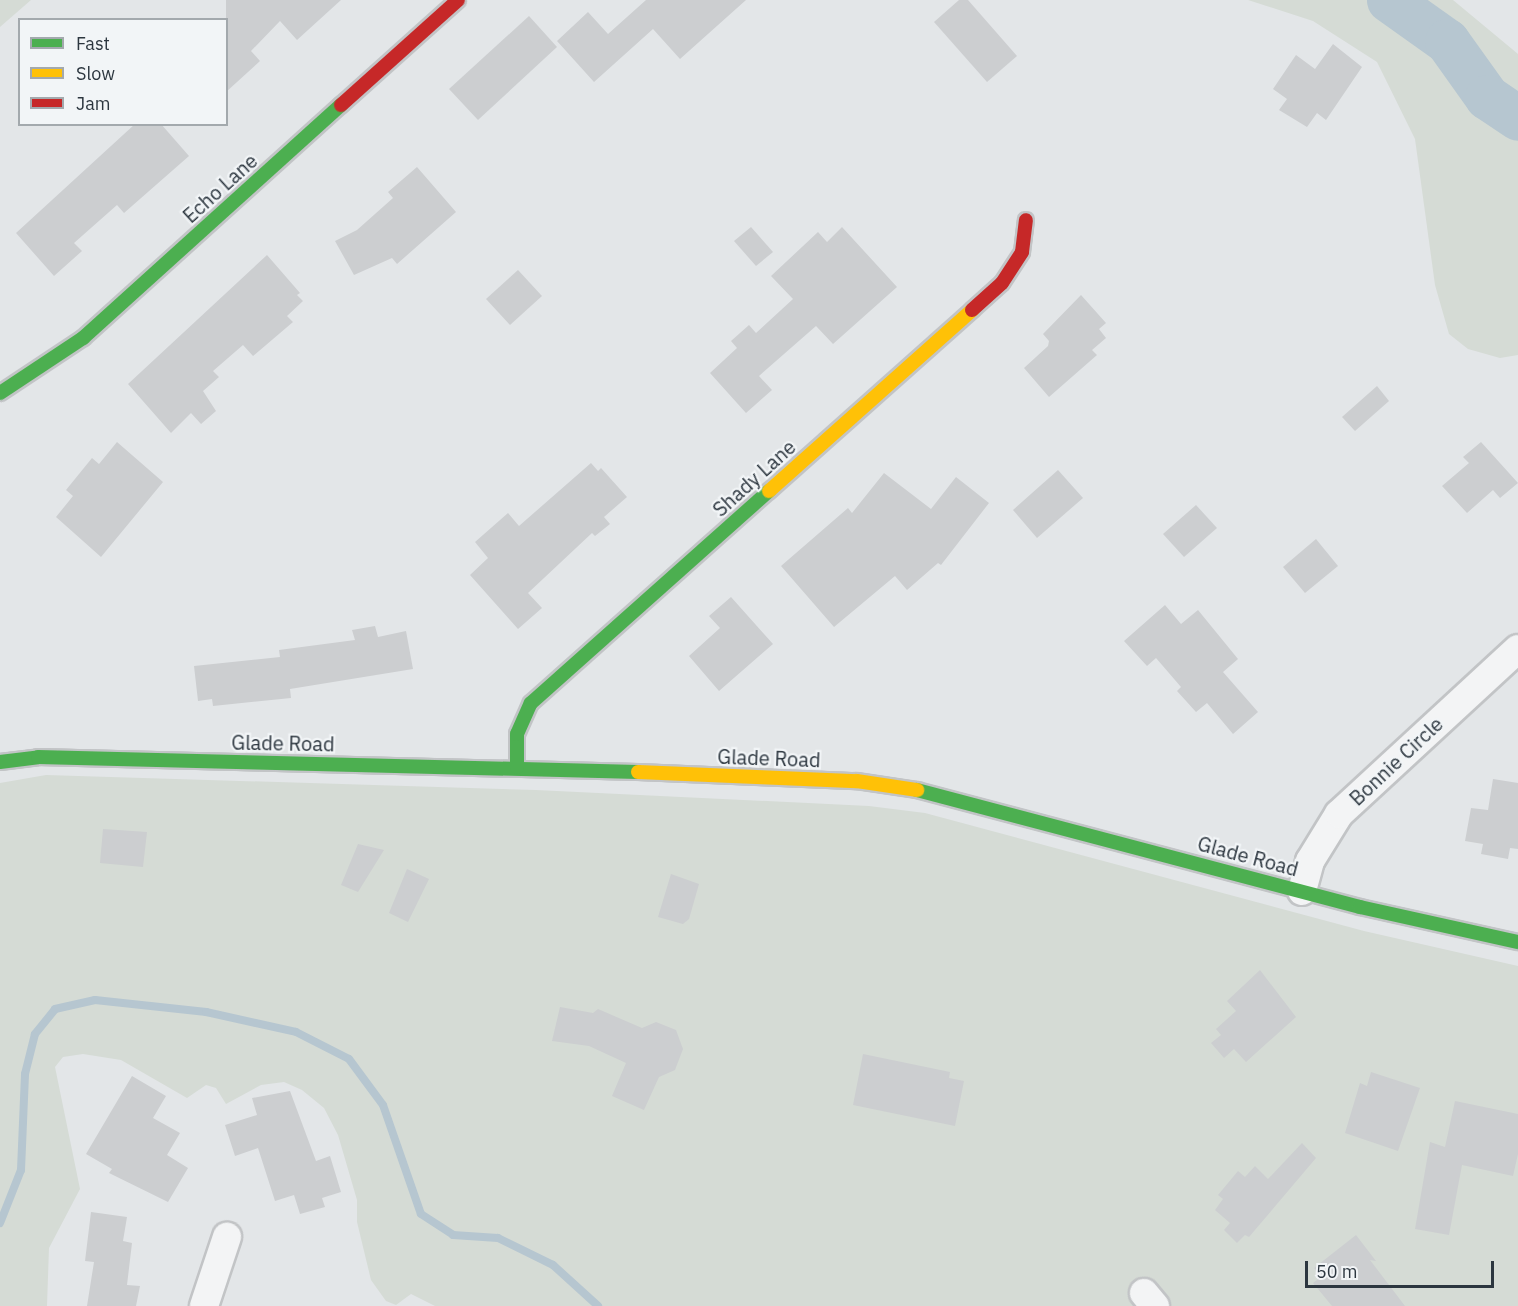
<!DOCTYPE html>
<html>
<head>
<meta charset="utf-8">
<style>
  body { margin:0 }
  #map { position:relative; width:1518px; height:1306px; overflow:hidden; background:#e3e6e8; font-family:"IBM Plex Sans",sans-serif }
  div>[style] { position:absolute }
  .green>* { inset:0; background:#d5dbd5 }
  .stream>* { height:8px; margin:-4px; padding:0 4px; transform-origin:4px; border-radius:4px; background:#b6c6d0 }
  .river>* { height:45px; margin:-22.5px; padding:0 22.5px; transform-origin:22.5px; border-radius:22.5px; background:#b6c6d0 }
  .building>* { inset:0; background:#ccced0 }
  .roads { filter:drop-shadow(2px 0 #c2c4c6) drop-shadow(-2px 0 #c2c4c6) drop-shadow(0 2px #c2c4c6) drop-shadow(0 -2px #c2c4c6) }
  .street>* { height:28px; margin:-14px; padding:0 14px; transform-origin:14px; border-radius:14px; background:#f3f4f5 }
  .fast>* { height:14px; margin:-7px; padding:0 7px; transform-origin:7px; border-radius:7px; background:#4caf50 }
  .slow>* { height:14px; margin:-7px; padding:0 7px; transform-origin:7px; border-radius:7px; background:#ffc107 }
  .jam>* { height:14px; margin:-7px; padding:0 7px; transform-origin:7px; border-radius:7px; background:#c62828 }
  span { translate:-50% -50%; white-space:nowrap; text-align:center; line-height:1.15; -webkit-text-stroke:4.5px #f2f5f7; paint-order:stroke }
  .street-label { font-size:20px; color:#2c363f }
  .legend { position:absolute; left:18px; top:18px; width:210px; height:108px; box-sizing:border-box; background:#f2f5f7; border:2px solid #a3a9ad; margin:0; padding:8px 10px; list-style:none; font-size:18px; color:#2c363f }
  .legend li { display:flex; align-items:center; gap:12px; height:30px }
  .legend b { width:30px; border:2px solid #a3a9ad }
  .scale { position:absolute; left:1305px; top:1261px; width:189px; height:27px; box-sizing:border-box; border:3px solid #2c363f; border-top:0; padding-left:8px; font-size:18px; line-height:21px; white-space:nowrap; color:#2c363f; -webkit-text-stroke:4px #f2f5f7; paint-order:stroke }
</style>
</head>
<body>
<div id="map">
  <div class="green">
    <div style="clip-path:polygon(0 0,31px 0,0 27px)"></div>
    <div style="clip-path:polygon(1248px 0,1377px 0,1440px 45px,1482px 106px,1518px 131px,1518px 355px,1500px 358px,1468px 349px,1449px 334px,1435px 285px,1415px 139px,1377px 62px,1313px 21px)"></div>
    <div style="clip-path:polygon(1401px 0,1453px 0,1518px 54px,1518px 111px,1502px 100px,1446px 29px)"></div>
    <div style="clip-path:polygon(46px 775px,536px 790px,869px 806px,925px 813px,1364px 931px,1518px 966px,1518px 1306px,435px 1306px,411px 1294px,396px 1305px,386px 1301px,371px 1280px,357px 1222px,357px 1200px,338px 1135px,324px 1108px,302px 1090px,284px 1082px,261px 1085px,226px 1104px,216px 1088px,206px 1085px,187px 1098px,121px 1060px,83px 1054px,63px 1057px,55px 1067px,80px 1189px,49px 1248px,47px 1306px,0 1306px,0 783px)"></div>
  </div>
  <div class="stream">
    <div style="left:0;top:1223px;width:57px;rotate:-68.4deg"></div>
    <div style="left:21px;top:1170px;width:96px;rotate:-87.6deg"></div>
    <div style="left:25px;top:1074px;width:41px;rotate:-76deg"></div>
    <div style="left:35px;top:1034px;width:32px;rotate:-51deg"></div>
    <div style="left:55px;top:1009px;width:41px;rotate:-12.7deg"></div>
    <div style="left:95px;top:1000px;width:112px;rotate:6.2deg"></div>
    <div style="left:206px;top:1012px;width:92px;rotate:12.5deg"></div>
    <div style="left:296px;top:1032px;width:59px;rotate:27deg"></div>
    <div style="left:349px;top:1059px;width:57px;rotate:53.5deg"></div>
    <div style="left:383px;top:1105px;width:115px;rotate:70.8deg"></div>
    <div style="left:421px;top:1214px;width:38px;rotate:33deg"></div>
    <div style="left:453px;top:1235px;width:45px;rotate:3.8deg"></div>
    <div style="left:498px;top:1238px;width:61px;rotate:26.1deg"></div>
    <div style="left:553px;top:1265px;width:61px;rotate:42.3deg"></div>
  </div>
  <div class="river">
    <div style="left:1389px;top:0;width:71px;rotate:35.3deg"></div>
    <div style="left:1447px;top:41px;width:69px;rotate:54.5deg"></div>
    <div style="left:1487px;top:97px;width:37px;rotate:34deg"></div>
  </div>
  <div class="building">
    <div style="clip-path:polygon(226px 0,341px 0,297px 40px,280px 21px,251px 51px,260px 61px,226px 92px)"></div>
    <div style="clip-path:polygon(646px 0,746px 0,680px 59px,653px 29px,594px 82px,557px 41px,588px 12px,608px 34px)"></div>
    <div style="clip-path:polygon(959px 0,968px 0,1017px 56px,987px 82px,934px 22px)"></div>
    <div style="clip-path:polygon(529px 16px,557px 47px,478px 120px,449px 89px)"></div>
    <div style="clip-path:polygon(1333px 44px,1362px 67px,1326px 120px,1317px 113px,1307px 127px,1279px 110px,1287px 99px,1273px 89px,1296px 55px,1315px 69px)"></div>
    <div style="clip-path:polygon(135px 124px,161px 124px,189px 156px,124px 213px,117px 205px,74px 243px,82px 251px,54px 276px,16px 233px)"></div>
    <div style="clip-path:polygon(417px 167px,456px 212px,397px 264px,392px 258px,354px 275px,335px 241px,357px 230px,393px 198px,388px 192px)"></div>
    <div style="clip-path:polygon(751px 227px,773px 252px,756px 266px,734px 241px)"></div>
    <div style="clip-path:polygon(842px 227px,897px 287px,833px 344px,816px 326px,759px 376px,772px 390px,746px 413px,710px 373px,737px 348px,731px 341px,749px 325px,756px 333px,793px 299px,771px 276px,818px 232px,827px 242px)"></div>
    <div style="clip-path:polygon(267px 255px,300px 293px,297px 295px,303px 301px,287px 316px,293px 322px,253px 356px,243px 345px,213px 371px,219px 377px,203px 391px,216px 411px,201px 424px,191px 413px,171px 433px,128px 384px)"></div>
    <div style="clip-path:polygon(518px 270px,542px 296px,510px 325px,486px 299px)"></div>
    <div style="clip-path:polygon(1081px 295px,1106px 323px,1099px 329px,1106px 338px,1092px 350px,1097px 355px,1049px 397px,1024px 368px,1048px 346px,1049px 341px,1043px 334px)"></div>
    <div style="clip-path:polygon(1377px 386px,1389px 401px,1355px 431px,1342px 417px)"></div>
    <div style="clip-path:polygon(117px 442px,163px 482px,101px 557px,56px 517px,73px 496px,66px 490px,92px 458px,99px 464px)"></div>
    <div style="clip-path:polygon(1481px 442px,1518px 483px,1500px 498px,1493px 490px,1467px 513px,1442px 486px,1469px 463px,1463px 457px)"></div>
    <div style="clip-path:polygon(591px 463px,598px 471px,601px 468px,627px 497px,604px 517px,610px 524px,595px 536px,592px 533px,528px 593px,542px 608px,518px 629px,470px 575px,488px 558px,475px 542px,508px 513px,519px 526px)"></div>
    <div style="clip-path:polygon(1058px 470px,1083px 498px,1037px 538px,1013px 510px)"></div>
    <div style="clip-path:polygon(884px 473px,931px 509px,956px 477px,989px 503px,941px 565px,938px 563px,907px 590px,895px 576px,834px 627px,781px 566px,848px 508px,852px 513px)"></div>
    <div style="clip-path:polygon(1196px 505px,1217px 528px,1184px 557px,1163px 534px)"></div>
    <div style="clip-path:polygon(1316px 539px,1338px 566px,1305px 593px,1283px 567px)"></div>
    <div style="clip-path:polygon(731px 597px,773px 644px,719px 691px,689px 656px,720px 628px,709px 616px)"></div>
    <div style="clip-path:polygon(1165px 605px,1181px 624px,1198px 610px,1238px 659px,1223px 672px,1258px 712px,1233px 734px,1207px 703px,1196px 712px,1177px 691px,1181px 687px,1156px 658px,1147px 666px,1124px 641px)"></div>
    <div style="clip-path:polygon(375px 626px,378px 637px,406px 631px,413px 669px,290px 689px,291px 698px,213px 706px,212px 699px,198px 701px,194px 666px,280px 657px,279px 650px,355px 640px,352px 630px)"></div>
    <div style="clip-path:polygon(1493px 779px,1518px 783px,1518px 849px,1510px 848px,1508px 859px,1481px 854px,1483px 844px,1465px 841px,1471px 808px,1488px 810px)"></div>
    <div style="clip-path:polygon(103px 829px,147px 832px,143px 867px,100px 863px)"></div>
    <div style="clip-path:polygon(358px 844px,384px 850px,358px 892px,341px 885px)"></div>
    <div style="clip-path:polygon(407px 869px,429px 879px,408px 922px,389px 913px)"></div>
    <div style="clip-path:polygon(671px 874px,699px 884px,689px 919px,683px 924px,658px 917px)"></div>
    <div style="clip-path:polygon(1260px 970px,1296px 1017px,1246px 1062px,1234px 1049px,1224px 1058px,1211px 1043px,1221px 1035px,1216px 1029px,1236px 1011px,1227px 1001px)"></div>
    <div style="clip-path:polygon(560px 1007px,593px 1013px,598px 1009px,642px 1028px,656px 1022px,676px 1030px,683px 1049px,675px 1070px,659px 1077px,644px 1110px,612px 1096px,626px 1063px,589px 1046px,552px 1041px)"></div>
    <div style="clip-path:polygon(863px 1054px,950px 1072px,949px 1078px,964px 1081px,955px 1126px,853px 1105px)"></div>
    <div style="clip-path:polygon(1371px 1072px,1420px 1088px,1398px 1151px,1345px 1133px,1360px 1083px,1367px 1086px)"></div>
    <div style="clip-path:polygon(132px 1076px,166px 1096px,153px 1118px,180px 1133px,167px 1155px,188px 1168px,168px 1202px,109px 1173px,112px 1169px,86px 1154px)"></div>
    <div style="clip-path:polygon(290px 1091px,316px 1161px,330px 1156px,341px 1192px,322px 1198px,325px 1207px,300px 1214px,294px 1195px,275px 1201px,258px 1148px,235px 1156px,225px 1125px,257px 1115px,252px 1098px)"></div>
    <div style="clip-path:polygon(1455px 1101px,1518px 1114px,1518px 1154px,1513px 1176px,1462px 1165px,1449px 1235px,1415px 1229px,1430px 1142px,1445px 1147px)"></div>
    <div style="clip-path:polygon(1302px 1143px,1316px 1158px,1249px 1237px,1245px 1235px,1237px 1243px,1224px 1230px,1230px 1223px,1215px 1210px,1223px 1199px,1218px 1195px,1238px 1171px,1245px 1177px,1255px 1166px,1268px 1179px)"></div>
    <div style="clip-path:polygon(91px 1212px,127px 1217px,123px 1241px,132px 1243px,127px 1285px,140px 1286px,136px 1306px,87px 1306px,94px 1262px,85px 1261px)"></div>
    <div style="clip-path:polygon(1356px 1235px,1376px 1261px,1370px 1260px,1405px 1306px,1332px 1306px,1313px 1283px,1321px 1277px,1314px 1268px)"></div>
  </div>
  <div class="roads">
    <div class="street">
      <div style="left:1302px;top:891px;width:31px;rotate:-75deg"></div>
      <div style="left:1310px;top:861px;width:55px;rotate:-58.3deg"></div>
      <div style="left:1339px;top:814px;width:243px;rotate:-42.7deg"></div>
      <div style="left:1144px;top:1293px;width:17px;rotate:50deg"></div>
      <div style="left:204px;top:1306px;width:73px;rotate:-71.6deg"></div>
    </div>
    <div class="fast">
      <div style="left:0;top:393px;width:100px;rotate:-33.5deg"></div>
      <div style="left:83px;top:338px;width:348px;rotate:-42.1deg"></div>
      <div style="left:0;top:762px;width:38px;rotate:-7deg"></div>
      <div style="left:38px;top:757px;width:600px;rotate:1.43deg"></div>
      <div style="left:517px;top:767px;width:33px;rotate:-90deg"></div>
      <div style="left:517px;top:734px;width:34px;rotate:-66deg"></div>
      <div style="left:531px;top:703px;width:319px;rotate:-41.7deg"></div>
      <div style="left:917px;top:790px;width:458px;rotate:14.8deg"></div>
      <div style="left:1360px;top:907px;width:162px;rotate:12.5deg"></div>
    </div>
    <div class="slow">
      <div style="left:769px;top:491px;width:272px;rotate:-41.7deg"></div>
      <div style="left:638px;top:772px;width:219px;rotate:2.4deg"></div>
      <div style="left:857px;top:781px;width:61px;rotate:8.5deg"></div>
    </div>
    <div class="jam">
      <div style="left:341px;top:105px;width:157px;rotate:-41.9deg"></div>
      <div style="left:972px;top:310px;width:40px;rotate:-42deg"></div>
      <div style="left:1002px;top:283px;width:37px;rotate:-57deg"></div>
      <div style="left:1022px;top:252px;width:32px;rotate:-83deg"></div>
    </div>
  </div>
  <div class="street-label">
    <span style="left:220px;top:188px;rotate:-42deg">Echo Lane</span>
    <span style="left:754px;top:478px;rotate:-42deg">Shady Lane</span>
    <span style="left:283px;top:743px;rotate:1deg">Glade Road</span>
    <span style="left:769px;top:758px;rotate:2deg">Glade Road</span>
    <span style="left:1396px;top:761px;rotate:-43deg">Bonnie Circle</span>
    <span style="left:1248px;top:856px;rotate:15deg">Glade Road</span>
  </div>
  <ul class="legend">
  <li><b style="height:8px;background:#4caf50"></b>Fast</li>
  <li><b style="height:8px;background:#ffc107"></b>Slow</li>
  <li><b style="height:8px;background:#c62828"></b>Jam</li>
  </ul>
  <div class="scale">50 m</div>
</div>
</body>
</html>
